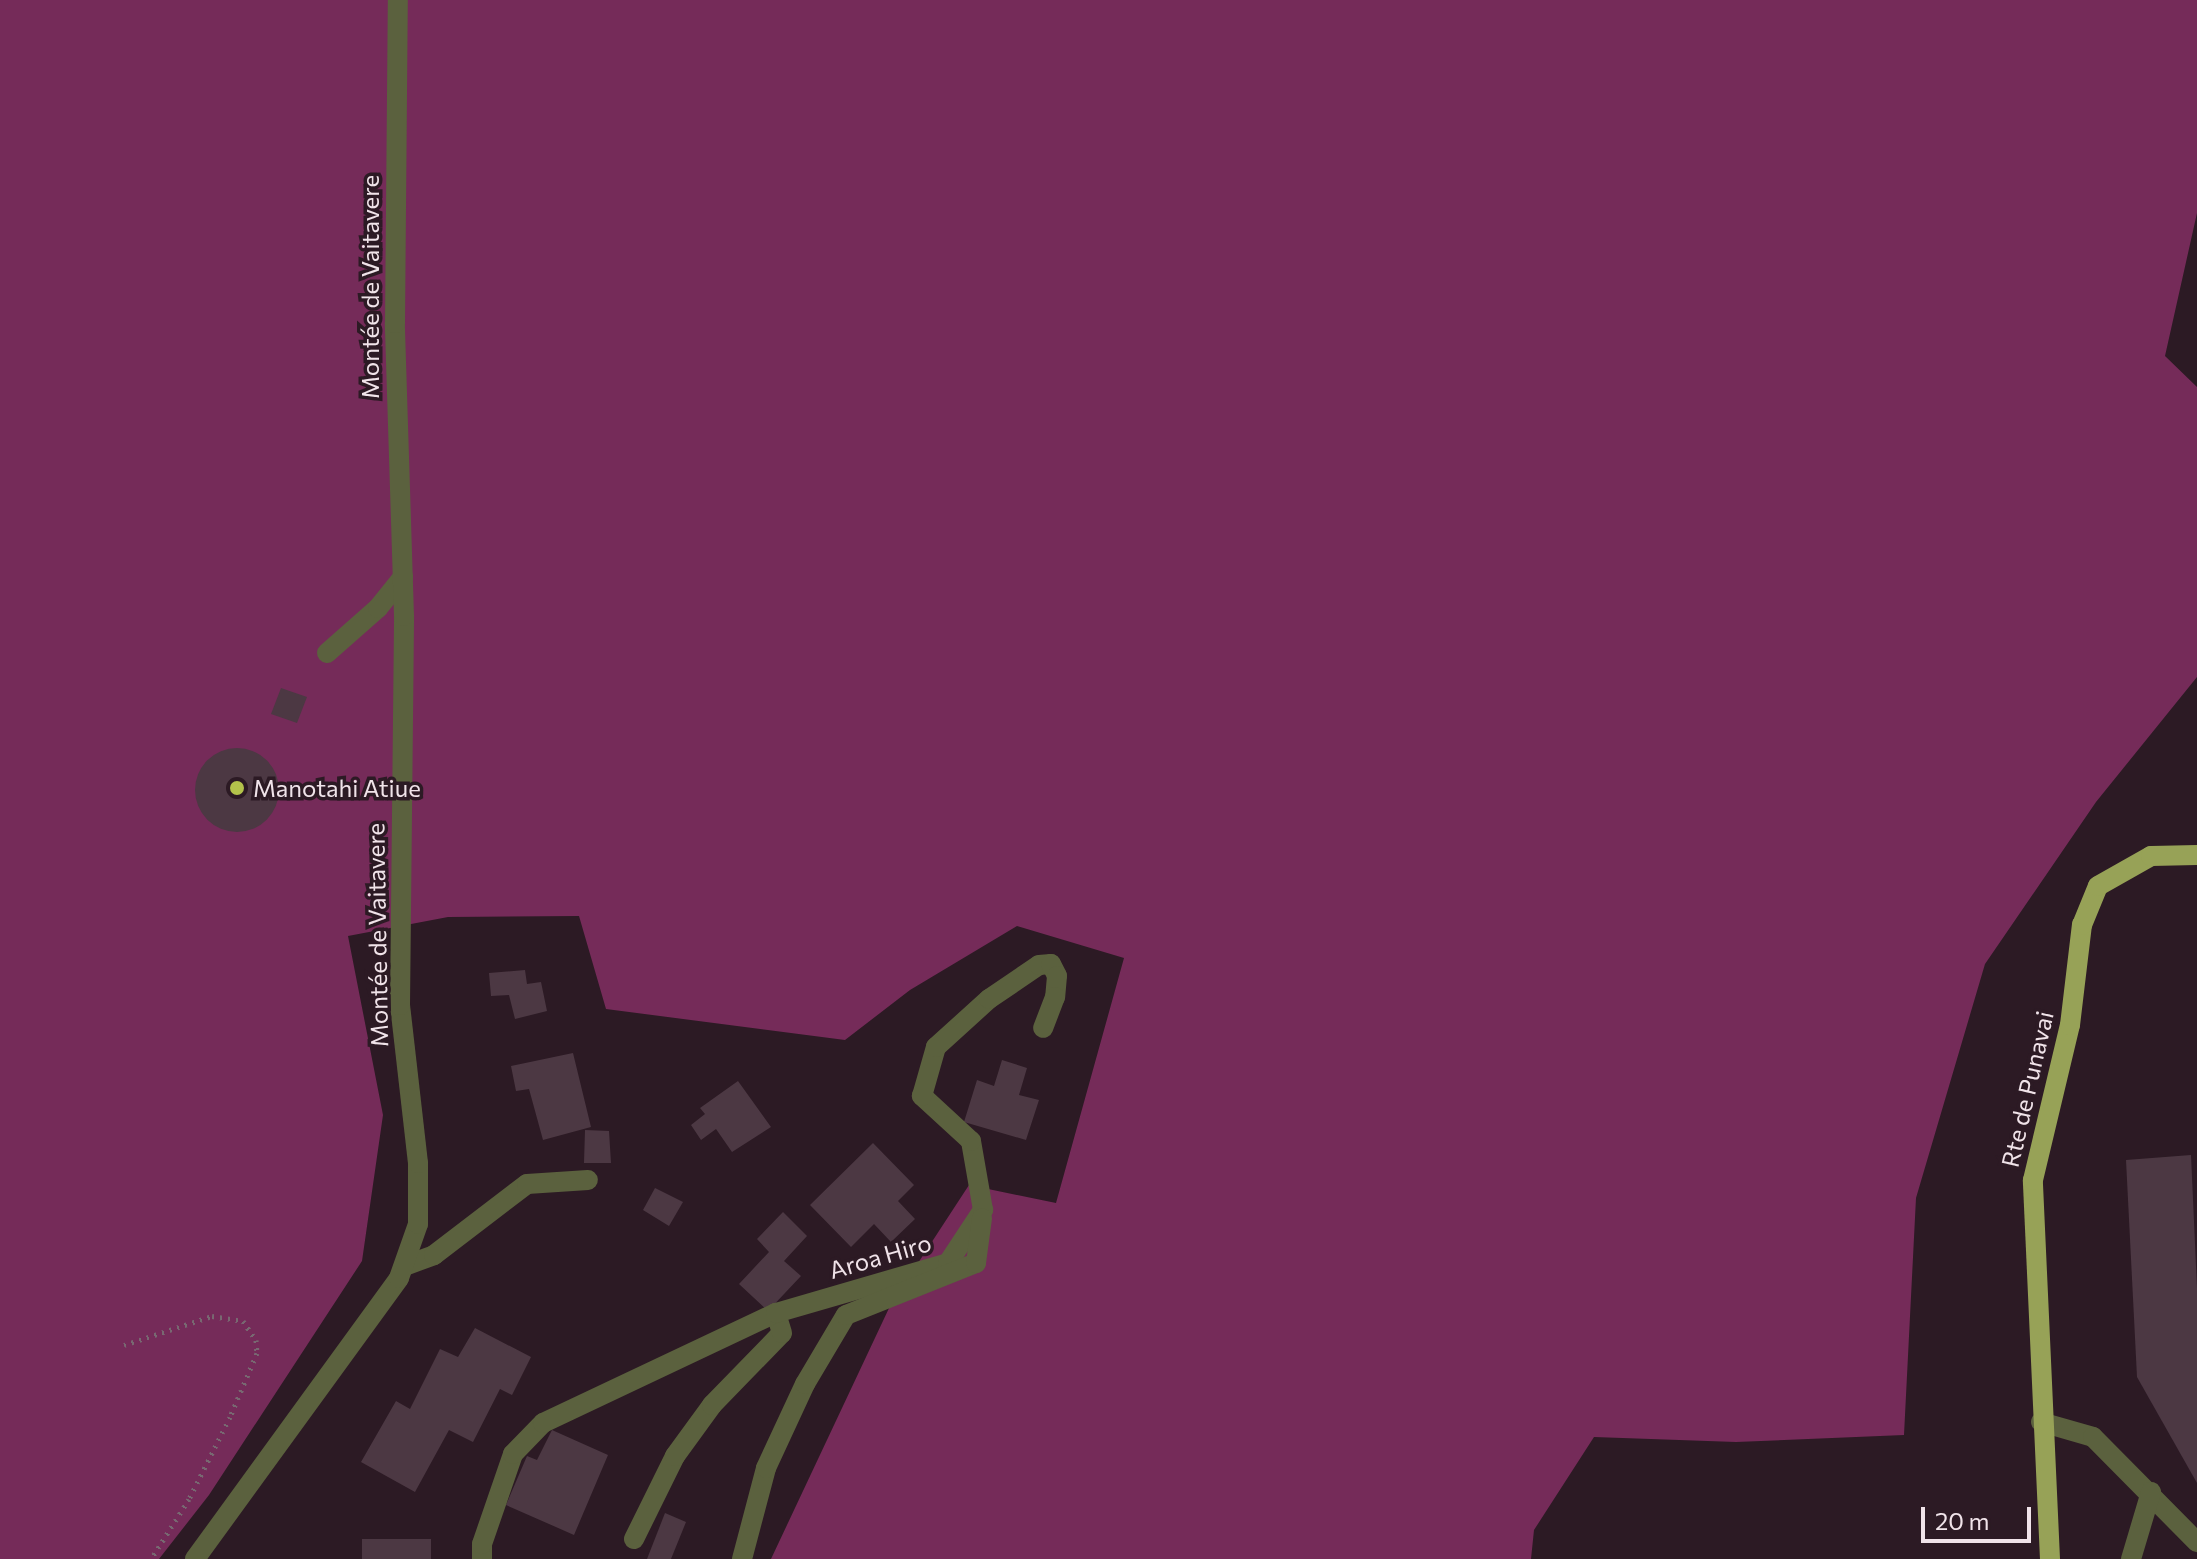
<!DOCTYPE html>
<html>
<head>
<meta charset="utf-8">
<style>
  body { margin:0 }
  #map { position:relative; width:2197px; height:1559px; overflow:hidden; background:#2c1a24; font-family:Commissioner,sans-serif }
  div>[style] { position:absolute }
  .forest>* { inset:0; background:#752b59 }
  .building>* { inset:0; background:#4c3843 }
  .round { border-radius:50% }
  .path>* { height:5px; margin-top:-2.5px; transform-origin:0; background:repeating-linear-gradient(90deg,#786871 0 2px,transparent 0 8px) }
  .minor>* { height:20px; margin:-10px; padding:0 10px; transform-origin:10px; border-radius:10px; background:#5b613e }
  .major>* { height:20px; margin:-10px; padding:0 10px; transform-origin:10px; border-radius:10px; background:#97a257 }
  .dots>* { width:22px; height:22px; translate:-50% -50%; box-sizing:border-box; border:4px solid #2c1a24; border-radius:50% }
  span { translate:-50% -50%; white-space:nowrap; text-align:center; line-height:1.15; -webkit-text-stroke:7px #2c1a24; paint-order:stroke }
  .street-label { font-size:24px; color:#f0e3e9 }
  .poi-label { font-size:24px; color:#f0e3e9 }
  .left { translate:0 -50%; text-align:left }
  .scale { position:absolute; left:1921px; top:1507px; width:110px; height:36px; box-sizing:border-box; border:4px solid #f0e3e9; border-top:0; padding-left:10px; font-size:24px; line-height:28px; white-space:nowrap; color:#f0e3e9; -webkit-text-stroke:6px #2c1a24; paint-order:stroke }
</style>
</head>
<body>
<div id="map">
  <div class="forest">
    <div style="clip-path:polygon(0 0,2197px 0,2197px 213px,2165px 356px,2197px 387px,2197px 677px,2096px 802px,1985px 964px,1916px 1198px,1904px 1435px,1736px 1442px,1594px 1437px,1534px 1530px,1531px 1559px,771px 1559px,890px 1306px,969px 1185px,1056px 1203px,1124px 958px,1017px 926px,910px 990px,845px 1040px,606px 1009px,579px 916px,448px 917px,348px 936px,383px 1115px,362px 1261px,209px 1495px,159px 1559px,0 1559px)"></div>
  </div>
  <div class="building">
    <div style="clip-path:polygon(281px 688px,307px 697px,297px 723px,271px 714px)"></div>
    <div class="round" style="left:195px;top:748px;width:84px;height:84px"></div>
    <div style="clip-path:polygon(525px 970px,527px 984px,541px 982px,547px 1011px,515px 1019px,509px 995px,491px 996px,489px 973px)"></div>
    <div style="clip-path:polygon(573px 1053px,591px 1127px,543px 1140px,529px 1089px,516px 1091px,511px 1066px)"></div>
    <div style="clip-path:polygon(1002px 1060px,1027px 1068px,1019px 1095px,1039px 1100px,1026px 1140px,964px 1122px,977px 1080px,994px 1086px)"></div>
    <div style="clip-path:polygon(738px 1081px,771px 1127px,732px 1152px,716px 1129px,701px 1140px,691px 1125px,705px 1114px,700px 1108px)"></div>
    <div style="clip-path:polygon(585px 1130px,609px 1131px,611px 1163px,584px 1163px)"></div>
    <div style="clip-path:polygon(873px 1143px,914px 1185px,898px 1201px,915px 1219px,891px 1242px,874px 1224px,851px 1247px,810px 1205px)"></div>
    <div style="clip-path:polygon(2191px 1155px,2197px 1288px,2197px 1483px,2137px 1377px,2126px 1160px)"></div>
    <div style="clip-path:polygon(655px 1188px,683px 1202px,669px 1226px,643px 1210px)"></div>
    <div style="clip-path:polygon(783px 1212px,807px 1236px,784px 1261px,801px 1276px,768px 1311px,739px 1284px,769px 1252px,757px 1239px)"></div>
    <div style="clip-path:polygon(475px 1328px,531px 1357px,512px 1395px,500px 1389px,473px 1442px,449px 1430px,415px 1492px,361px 1462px,396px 1401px,410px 1409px,440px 1349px,458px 1357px)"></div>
    <div style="clip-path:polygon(552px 1430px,608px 1455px,574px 1535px,506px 1505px,527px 1456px,537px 1460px)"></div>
    <div style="clip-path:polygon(665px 1513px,686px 1522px,671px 1559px,647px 1559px)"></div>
    <div style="clip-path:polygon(362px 1539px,431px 1539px,431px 1559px,362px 1559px)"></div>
  </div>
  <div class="path">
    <div style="left:124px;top:1345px;width:93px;rotate:-18.2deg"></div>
    <div style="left:212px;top:1316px;width:31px;rotate:9deg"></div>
    <div style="left:243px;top:1321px;width:23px;rotate:56deg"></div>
    <div style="left:256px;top:1340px;width:13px;rotate:86deg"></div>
    <div style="left:257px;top:1353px;width:69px;rotate:112.9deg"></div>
    <div style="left:230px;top:1417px;width:92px;rotate:116.6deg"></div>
    <div style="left:189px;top:1499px;width:71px;rotate:122.3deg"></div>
  </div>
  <div class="minor">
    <div style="left:327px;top:653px;width:68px;rotate:-41.4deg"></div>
    <div style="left:378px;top:608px;width:40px;rotate:-51deg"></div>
    <div style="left:407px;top:1265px;width:29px;rotate:-20deg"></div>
    <div style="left:434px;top:1255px;width:117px;rotate:-37.4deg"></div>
    <div style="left:527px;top:1184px;width:61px;rotate:-3.8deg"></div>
    <div style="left:2041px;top:1422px;width:54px;rotate:16.1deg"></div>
    <div style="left:2093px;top:1437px;width:148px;rotate:45.3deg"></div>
    <div style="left:634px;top:1539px;width:93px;rotate:-63.7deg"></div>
    <div style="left:675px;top:1456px;width:63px;rotate:-54deg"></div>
    <div style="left:712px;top:1405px;width:100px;rotate:-45.8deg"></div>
    <div style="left:782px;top:1333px;width:21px;rotate:-107deg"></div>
    <div style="left:195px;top:1559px;width:347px;rotate:-54deg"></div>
    <div style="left:399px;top:1278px;width:57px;rotate:-70.6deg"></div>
    <div style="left:418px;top:1224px;width:61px;rotate:-90deg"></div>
    <div style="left:418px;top:1163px;width:159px;rotate:-96.5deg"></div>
    <div style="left:400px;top:1005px;width:389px;rotate:-89.4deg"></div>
    <div style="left:404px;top:616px;width:293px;rotate:-91.8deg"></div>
    <div style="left:395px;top:323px;width:323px;rotate:-89.5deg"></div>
    <div style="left:482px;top:1559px;width:15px;rotate:-90deg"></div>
    <div style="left:482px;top:1544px;width:95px;rotate:-71deg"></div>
    <div style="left:513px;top:1454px;width:43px;rotate:-45.9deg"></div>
    <div style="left:543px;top:1423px;width:258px;rotate:-25.3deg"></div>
    <div style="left:776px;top:1313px;width:179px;rotate:-16.2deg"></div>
    <div style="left:948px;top:1263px;width:64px;rotate:-56.6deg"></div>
    <div style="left:983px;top:1210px;width:70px;rotate:-99.9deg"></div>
    <div style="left:971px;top:1141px;width:67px;rotate:-137.4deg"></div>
    <div style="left:922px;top:1096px;width:51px;rotate:-74.1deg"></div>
    <div style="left:936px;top:1047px;width:72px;rotate:-42.2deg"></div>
    <div style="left:989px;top:999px;width:60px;rotate:-34.2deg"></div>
    <div style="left:1039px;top:965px;width:12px;rotate:-5deg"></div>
    <div style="left:1051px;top:964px;width:13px;rotate:63deg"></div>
    <div style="left:1057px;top:976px;width:21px;rotate:95deg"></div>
    <div style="left:1055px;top:997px;width:33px;rotate:111deg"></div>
    <div style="left:742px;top:1559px;width:94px;rotate:-75.2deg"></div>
    <div style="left:766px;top:1468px;width:93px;rotate:-65.1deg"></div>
    <div style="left:805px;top:1384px;width:80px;rotate:-59.3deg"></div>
    <div style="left:846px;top:1315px;width:140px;rotate:-21.8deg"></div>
    <div style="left:976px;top:1263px;width:45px;rotate:-82.4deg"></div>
    <div style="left:2131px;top:1559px;width:70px;rotate:-73.4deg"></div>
  </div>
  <div class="major">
    <div style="left:2050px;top:1559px;width:379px;rotate:-92.6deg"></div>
    <div style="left:2033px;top:1180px;width:159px;rotate:-76.6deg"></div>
    <div style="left:2070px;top:1025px;width:101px;rotate:-83.2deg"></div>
    <div style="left:2082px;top:925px;width:42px;rotate:-67.7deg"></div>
    <div style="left:2098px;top:886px;width:61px;rotate:-29.5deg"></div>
    <div style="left:2151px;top:856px;width:46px;rotate:-1.2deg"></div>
  </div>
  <div class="dots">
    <div style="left:237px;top:788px;background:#b3c24b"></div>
  </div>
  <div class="street-label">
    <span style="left:370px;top:287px;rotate:-90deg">Montée de Vaitavere</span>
    <span style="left:377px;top:935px;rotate:-91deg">Montée de Vaitavere</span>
    <span style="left:2027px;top:1089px;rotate:-77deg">Rte de Punavai</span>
    <span style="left:880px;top:1256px;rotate:-16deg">Aroa Hiro</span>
  </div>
  <div class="poi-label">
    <span class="left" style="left:253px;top:788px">Manotahi Atiue</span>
  </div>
  <div class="scale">20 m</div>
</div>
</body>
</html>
